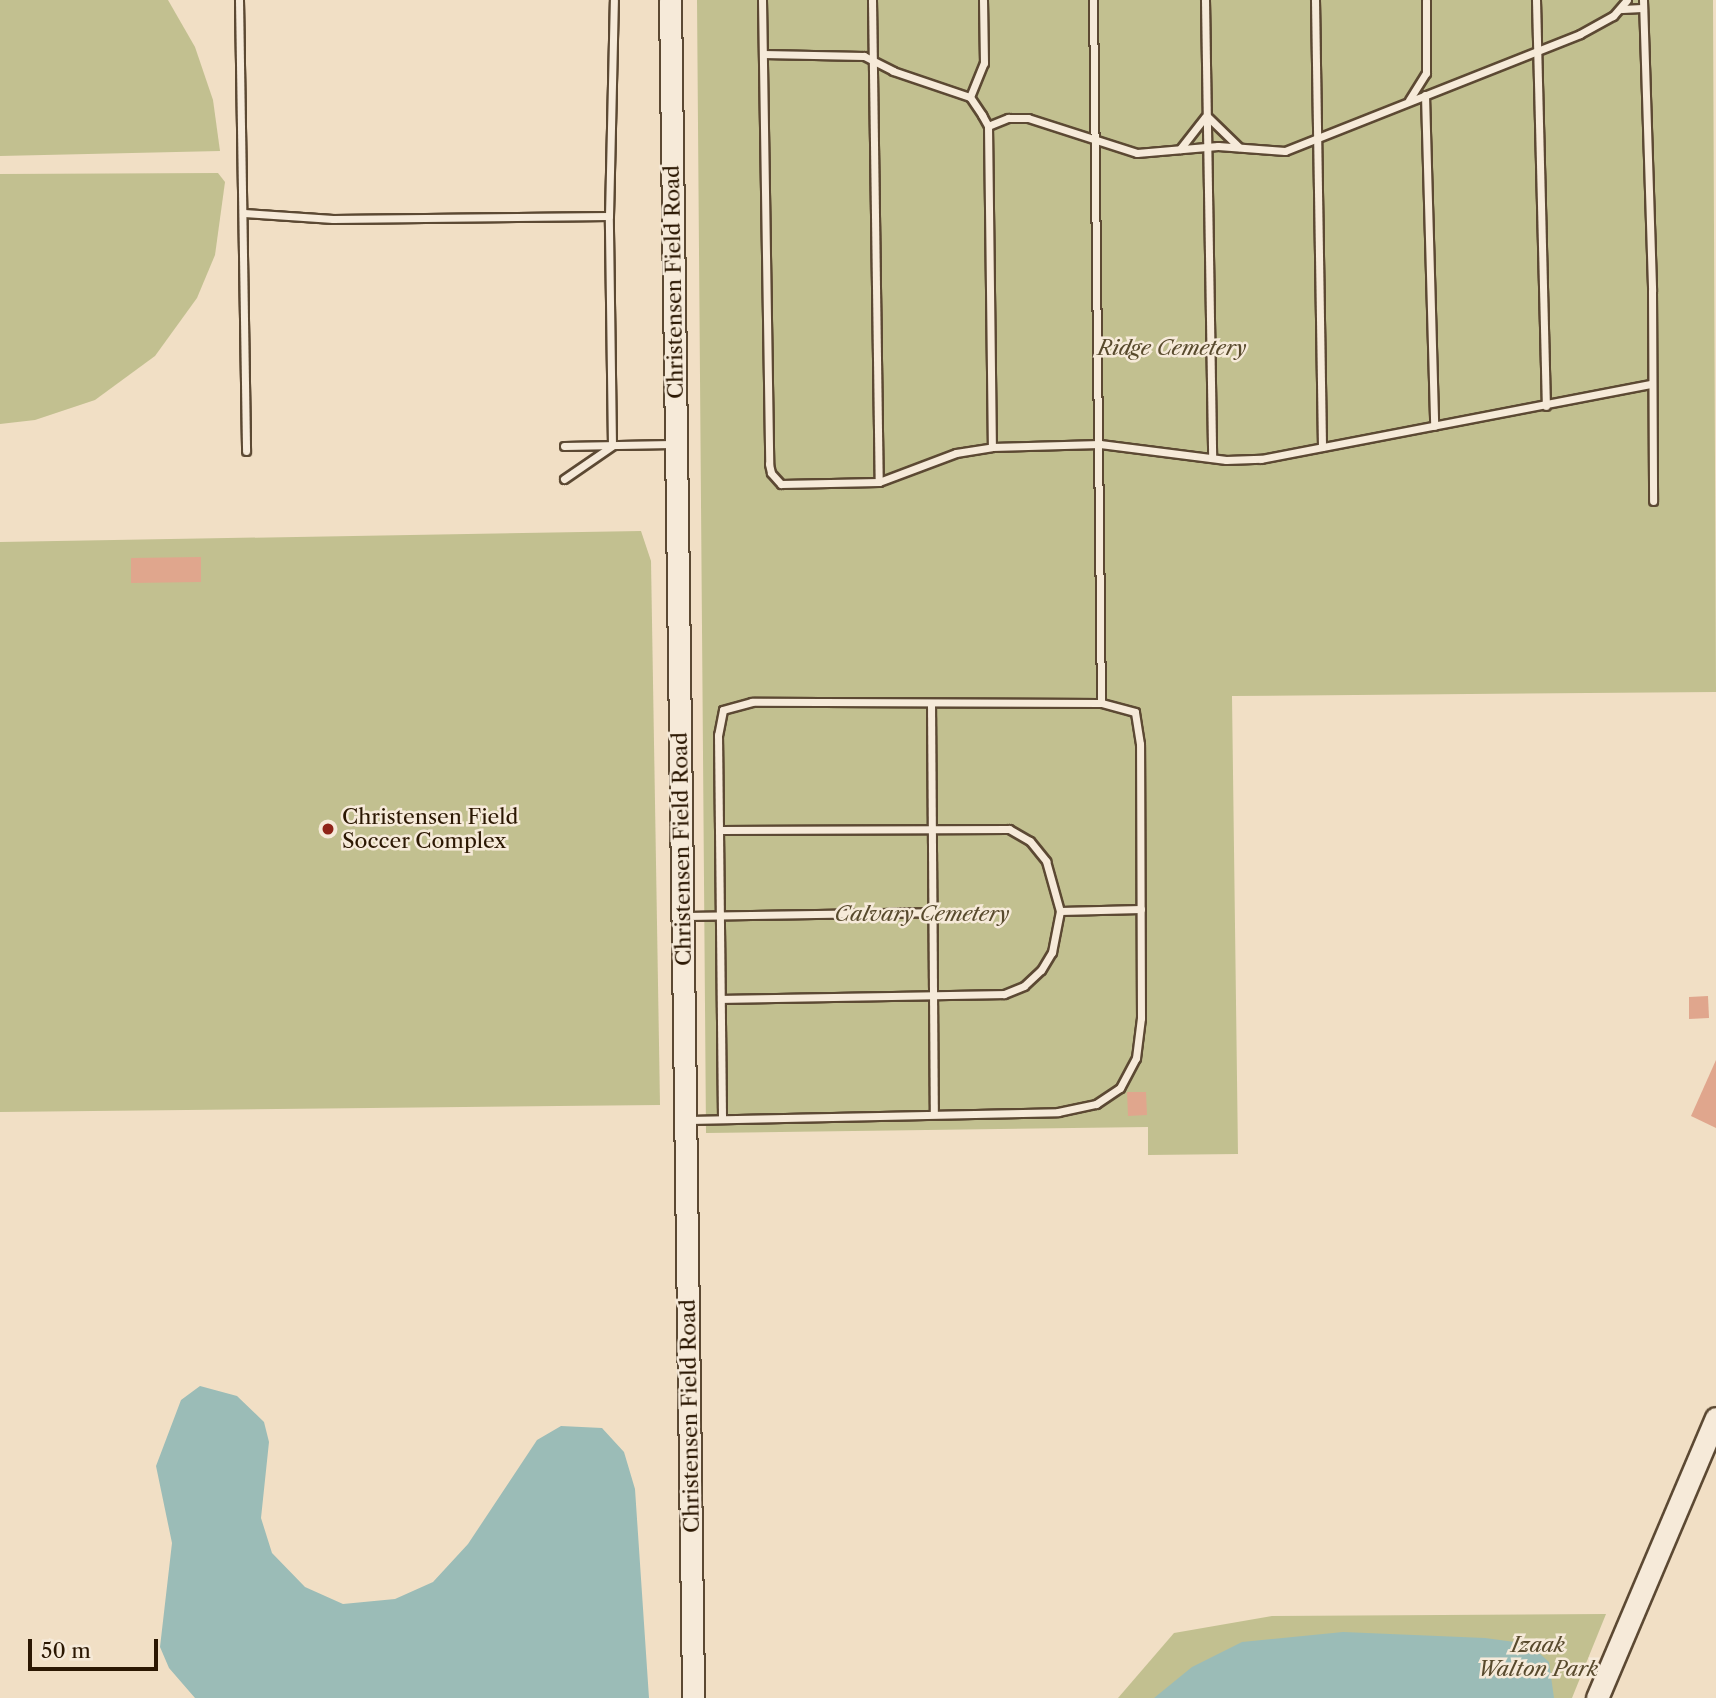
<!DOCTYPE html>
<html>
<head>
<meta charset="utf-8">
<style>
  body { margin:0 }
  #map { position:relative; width:1716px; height:1698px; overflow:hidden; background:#f1dfc5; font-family:"Libre Caslon Text",serif }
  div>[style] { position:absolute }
  .green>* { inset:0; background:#c2c090 }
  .water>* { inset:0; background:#9bbcb7 }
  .building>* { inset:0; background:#e0a68d }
  .roads { filter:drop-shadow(2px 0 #5c4933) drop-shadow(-2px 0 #5c4933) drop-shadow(0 2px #5c4933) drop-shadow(0 -2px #5c4933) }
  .lane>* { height:7px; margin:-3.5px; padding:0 3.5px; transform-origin:3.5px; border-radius:3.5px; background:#f6ead9 }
  .secondary>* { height:21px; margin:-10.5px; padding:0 10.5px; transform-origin:10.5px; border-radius:10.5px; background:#f6ead9 }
  .dots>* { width:19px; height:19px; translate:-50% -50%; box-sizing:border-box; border:4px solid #f6ead9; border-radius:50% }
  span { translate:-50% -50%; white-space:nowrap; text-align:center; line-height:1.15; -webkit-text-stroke:5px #f6ead9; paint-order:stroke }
  .street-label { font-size:21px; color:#2b1702 }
  .park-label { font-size:21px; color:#584a2d; font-style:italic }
  .poi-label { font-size:21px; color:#2b1702 }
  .left { translate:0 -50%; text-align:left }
  .scale { position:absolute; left:28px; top:1639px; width:130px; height:32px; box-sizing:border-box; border:4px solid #2b1702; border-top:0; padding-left:9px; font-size:21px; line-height:24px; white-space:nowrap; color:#2b1702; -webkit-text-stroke:5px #f6ead9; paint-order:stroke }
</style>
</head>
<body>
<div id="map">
  <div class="green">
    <div style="clip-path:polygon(0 0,168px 0,195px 47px,213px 100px,220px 151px,0 156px)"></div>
    <div style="clip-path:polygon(697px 0,1713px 0,1716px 692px,1232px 696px,1238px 1154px,1148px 1155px,1148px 1127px,706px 1133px)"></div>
    <div style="clip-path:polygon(218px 173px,225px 182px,215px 255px,197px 298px,155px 356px,95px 400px,35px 420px,0 424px,0 174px)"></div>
    <div style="clip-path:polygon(641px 531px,651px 561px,660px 1105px,0 1112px,0 542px)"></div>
    <div style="clip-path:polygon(1606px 1614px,1572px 1698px,1118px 1698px,1174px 1633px,1272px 1616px)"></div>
  </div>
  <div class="water">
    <div style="clip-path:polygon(200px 1386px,237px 1396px,264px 1422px,269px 1442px,261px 1518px,272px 1553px,305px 1587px,343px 1604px,395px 1599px,433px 1582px,468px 1544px,537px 1440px,561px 1426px,602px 1428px,624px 1452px,635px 1489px,649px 1698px,195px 1698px,169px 1668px,160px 1647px,172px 1543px,156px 1466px,181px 1400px)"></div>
    <div style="clip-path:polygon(1343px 1632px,1485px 1638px,1529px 1644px,1549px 1662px,1554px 1698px,1154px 1698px,1192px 1667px,1242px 1642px)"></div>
  </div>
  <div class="building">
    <div style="clip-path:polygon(201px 557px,201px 582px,131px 583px,131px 558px)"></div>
    <div style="clip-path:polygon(1708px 996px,1709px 1018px,1689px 1019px,1689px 997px)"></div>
    <div style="clip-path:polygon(1716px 1060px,1716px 1128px,1691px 1116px)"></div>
    <div style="clip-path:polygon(1127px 1092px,1146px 1092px,1147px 1115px,1128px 1116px)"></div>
  </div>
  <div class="roads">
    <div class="lane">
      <div style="left:239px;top:0;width:451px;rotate:89.1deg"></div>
      <div style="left:762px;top:0;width:464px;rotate:89.1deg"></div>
      <div style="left:769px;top:464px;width:9px;rotate:77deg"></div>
      <div style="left:771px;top:473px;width:15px;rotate:48deg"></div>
      <div style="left:781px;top:484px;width:98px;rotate:-1.2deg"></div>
      <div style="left:879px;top:482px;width:82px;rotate:-20.6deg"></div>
      <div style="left:956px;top:453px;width:36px;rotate:-9deg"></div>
      <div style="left:992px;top:447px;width:108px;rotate:-1.6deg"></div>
      <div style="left:1100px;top:444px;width:127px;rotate:7.2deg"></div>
      <div style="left:1226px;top:460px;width:35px;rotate:-2deg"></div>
      <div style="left:1261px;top:459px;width:397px;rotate:-10.9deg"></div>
      <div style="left:872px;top:0;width:482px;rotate:89.2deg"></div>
      <div style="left:1093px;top:0;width:703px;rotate:89.35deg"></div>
      <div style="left:1205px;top:0;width:458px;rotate:89.1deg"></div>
      <div style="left:1315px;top:0;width:447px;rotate:89.1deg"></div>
      <div style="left:1536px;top:0;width:406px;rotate:88.6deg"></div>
      <div style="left:1643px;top:0;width:291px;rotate:88.2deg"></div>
      <div style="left:1652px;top:291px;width:210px;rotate:89.7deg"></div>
      <div style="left:1621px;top:9px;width:22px;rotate:-3deg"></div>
      <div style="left:763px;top:54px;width:101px;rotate:1.1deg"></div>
      <div style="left:864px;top:56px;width:33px;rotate:27deg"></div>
      <div style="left:893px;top:71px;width:81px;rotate:18.7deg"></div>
      <div style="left:970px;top:97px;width:22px;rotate:56deg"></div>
      <div style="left:982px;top:115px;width:13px;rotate:61deg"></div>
      <div style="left:988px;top:126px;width:321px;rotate:89.3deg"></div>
      <div style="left:1425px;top:95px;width:331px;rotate:88.4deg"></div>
      <div style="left:970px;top:97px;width:37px;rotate:-68deg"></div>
      <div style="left:984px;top:63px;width:63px;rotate:-90.9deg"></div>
      <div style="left:1409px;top:100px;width:32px;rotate:-58deg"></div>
      <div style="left:1426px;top:73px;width:73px;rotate:-90deg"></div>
      <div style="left:1208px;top:117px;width:43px;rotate:44.1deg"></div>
      <div style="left:988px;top:126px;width:22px;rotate:-22deg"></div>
      <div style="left:1008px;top:118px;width:20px"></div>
      <div style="left:1028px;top:118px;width:114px;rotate:17.8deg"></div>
      <div style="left:1137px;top:153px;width:81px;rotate:-4.9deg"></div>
      <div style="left:1218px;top:146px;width:67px;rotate:4.3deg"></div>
      <div style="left:1285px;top:151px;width:317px;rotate:-21.6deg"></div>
      <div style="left:1580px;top:34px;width:38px;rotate:-29deg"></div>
      <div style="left:1613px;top:16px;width:21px;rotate:-49deg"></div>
      <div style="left:1180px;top:149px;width:41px;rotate:-52deg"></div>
      <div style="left:244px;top:213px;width:89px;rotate:3.9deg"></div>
      <div style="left:333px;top:219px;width:276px;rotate:-0.6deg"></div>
      <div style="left:612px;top:445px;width:229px;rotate:-90.8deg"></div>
      <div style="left:609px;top:216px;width:216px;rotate:-88.7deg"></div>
      <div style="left:564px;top:446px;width:108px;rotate:-1.1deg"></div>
      <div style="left:564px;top:479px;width:58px;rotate:-34.5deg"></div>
      <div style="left:931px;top:703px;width:411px;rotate:89.6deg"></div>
      <div style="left:719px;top:830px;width:290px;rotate:-0.2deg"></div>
      <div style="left:1009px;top:829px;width:24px;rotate:30deg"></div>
      <div style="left:1030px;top:841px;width:26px;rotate:51deg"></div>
      <div style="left:1046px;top:861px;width:52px;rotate:74.4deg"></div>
      <div style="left:1060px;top:911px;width:42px;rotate:101deg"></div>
      <div style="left:1052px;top:952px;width:21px;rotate:121deg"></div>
      <div style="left:1041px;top:970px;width:23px;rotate:137deg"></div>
      <div style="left:1024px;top:986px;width:22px;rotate:158deg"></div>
      <div style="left:1004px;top:994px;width:283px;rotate:179deg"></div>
      <div style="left:1060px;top:911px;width:81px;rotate:-1.4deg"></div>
      <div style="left:686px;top:916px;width:244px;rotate:-0.9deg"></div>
      <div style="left:689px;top:1120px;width:369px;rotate:-1.2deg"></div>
      <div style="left:1058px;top:1112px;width:39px;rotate:-12deg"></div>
      <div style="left:1096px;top:1104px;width:29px;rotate:-34deg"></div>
      <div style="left:1120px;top:1088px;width:34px;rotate:-62deg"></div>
      <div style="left:1136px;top:1058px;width:40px;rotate:-82.9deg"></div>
      <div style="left:1141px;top:1018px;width:274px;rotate:-90.2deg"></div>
      <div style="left:1140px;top:744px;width:32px;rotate:-99deg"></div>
      <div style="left:1135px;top:712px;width:35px;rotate:-165deg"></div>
      <div style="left:1101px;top:703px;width:349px;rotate:-179.8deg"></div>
      <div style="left:752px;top:702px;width:30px;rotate:165deg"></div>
      <div style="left:723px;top:710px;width:25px;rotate:101deg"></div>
      <div style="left:718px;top:735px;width:384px;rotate:89.4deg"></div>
    </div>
    <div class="secondary">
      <div style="left:670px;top:0;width:1698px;rotate:89.22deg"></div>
      <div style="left:1597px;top:1698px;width:304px;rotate:-67deg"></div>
    </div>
  </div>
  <div class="dots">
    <div style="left:328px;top:829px;background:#8f2418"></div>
  </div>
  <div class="street-label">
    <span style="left:674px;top:282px;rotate:-91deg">Christensen Field Road</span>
    <span style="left:682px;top:849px;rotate:-91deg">Christensen Field Road</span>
    <span style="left:690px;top:1416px;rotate:-91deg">Christensen Field Road</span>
  </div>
  <div class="park-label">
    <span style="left:1172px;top:348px">Ridge Cemetery</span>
    <span style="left:922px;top:914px">Calvary Cemetery</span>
    <span style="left:1538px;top:1657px">Izaak<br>Walton Park</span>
  </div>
  <div class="poi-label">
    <span class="left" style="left:342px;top:829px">Christensen Field<br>Soccer Complex</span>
  </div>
  <div class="scale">50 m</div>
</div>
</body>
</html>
